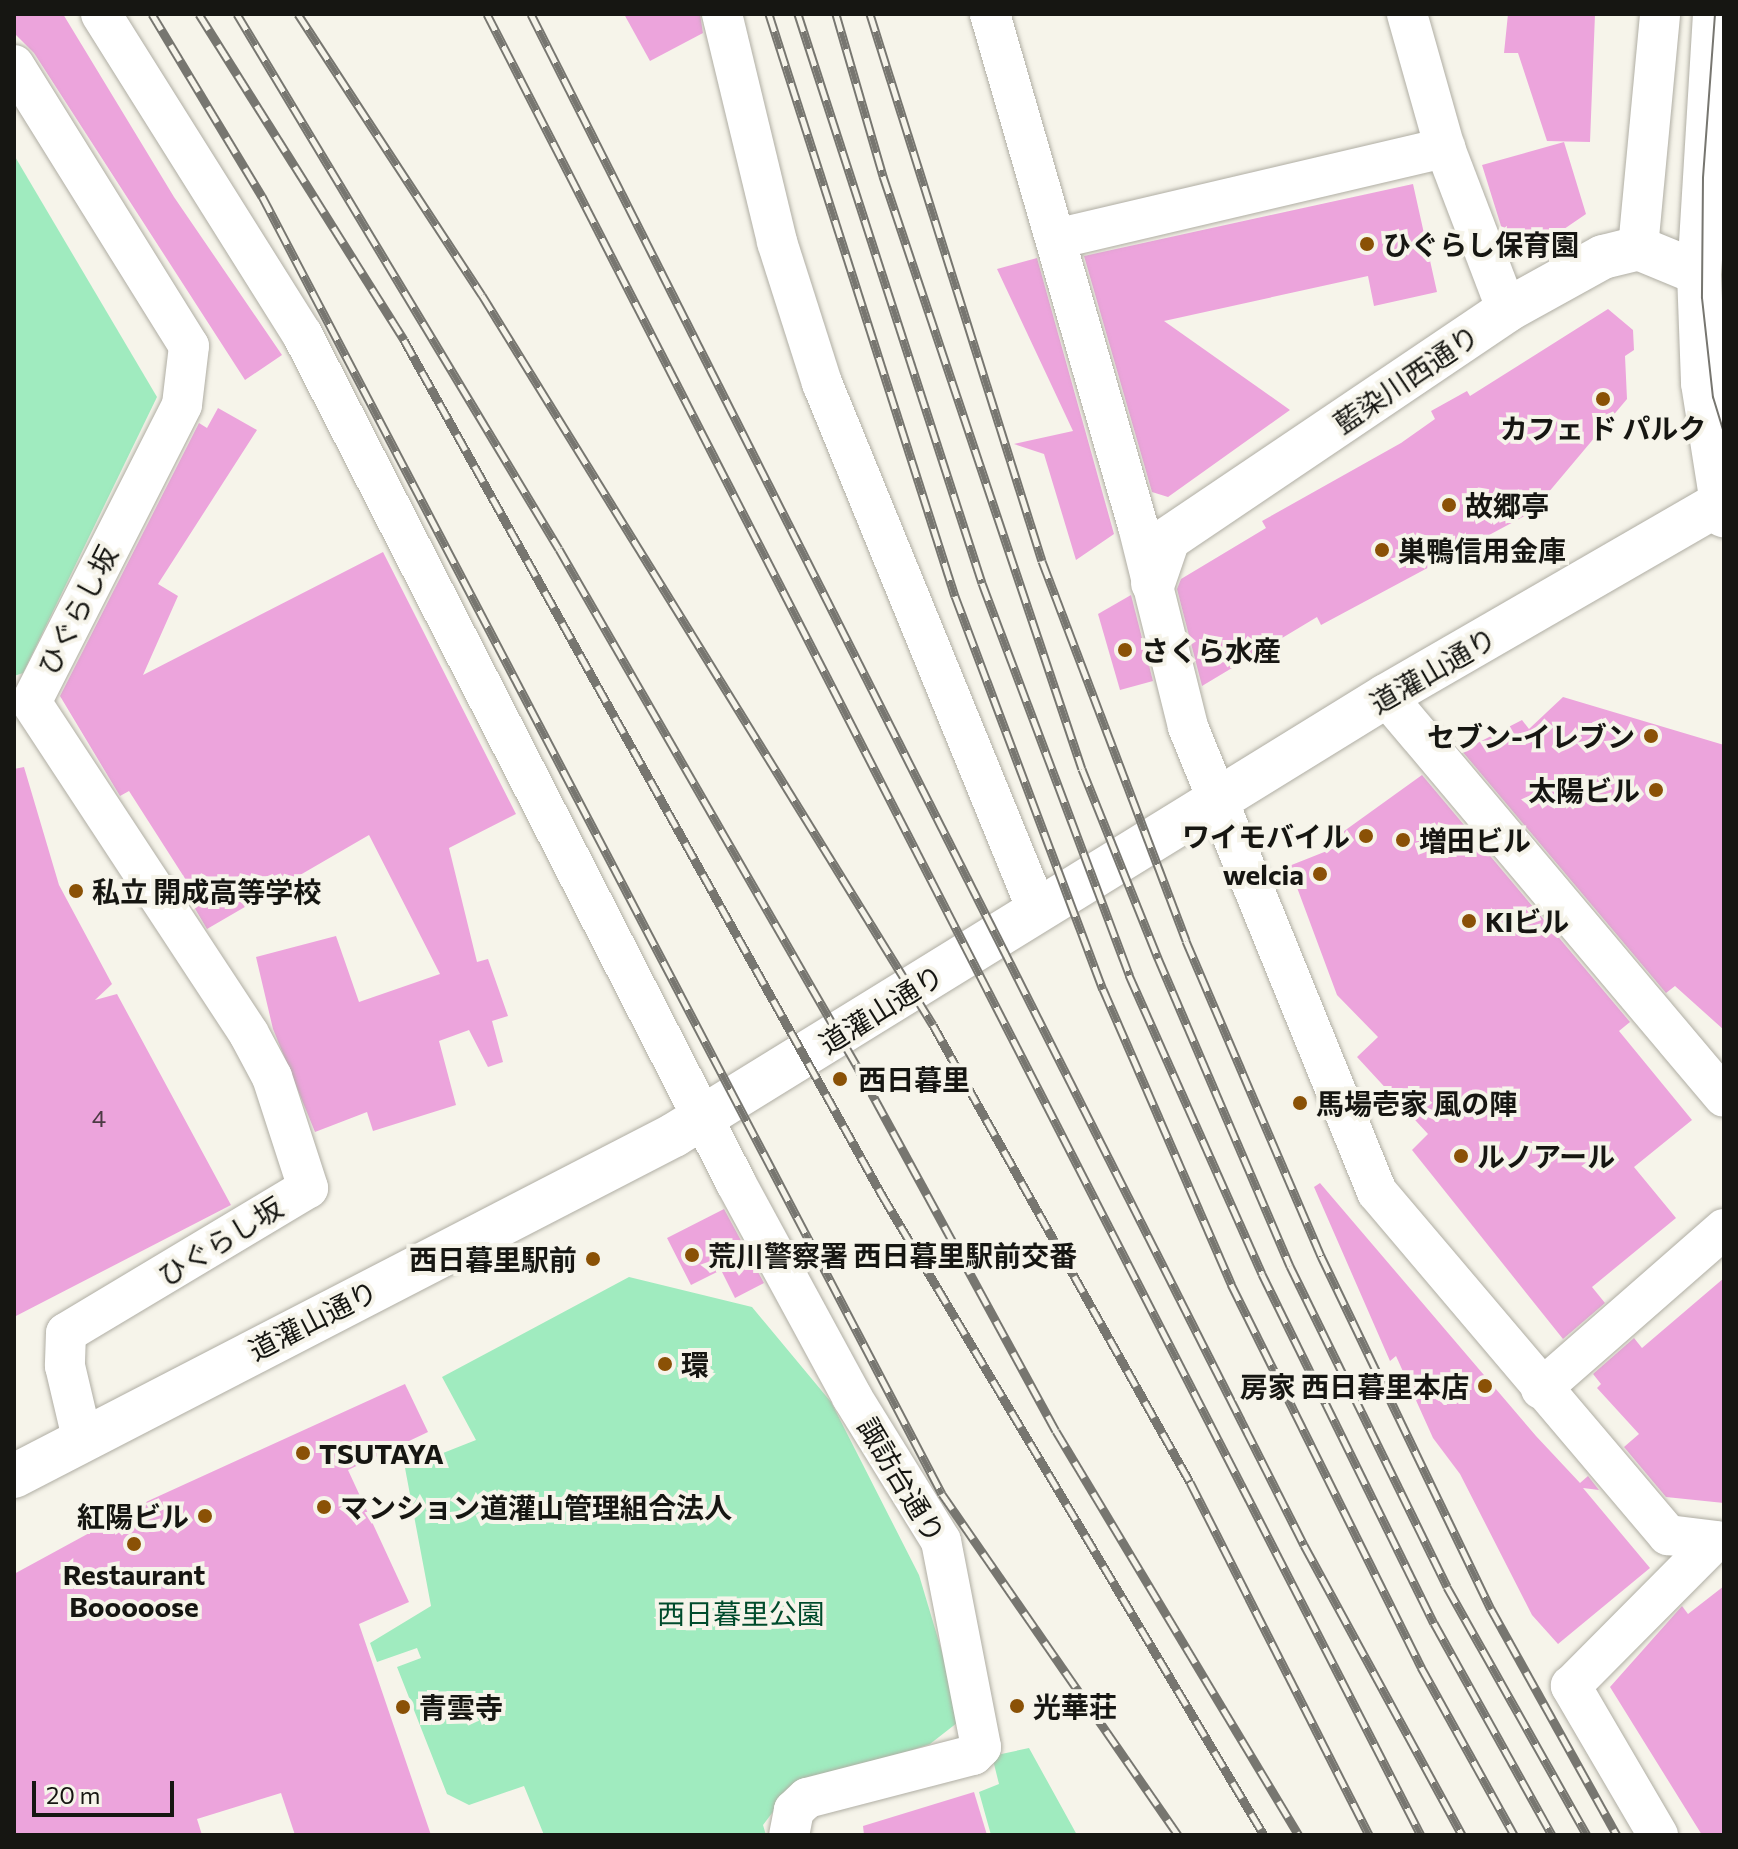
<!DOCTYPE html>
<html>
<head>
<meta charset="utf-8">
<style>
  body { margin:0 }
  #map { position:relative; width:1738px; height:1849px; overflow:hidden; background:#f6f4ea; font-family:Commissioner,"Noto Sans JP",sans-serif }
  div>[style] { position:absolute }
  [style*='--x'] { left:calc(var(--x)*1px); top:calc(var(--y)*1px); width:calc(var(--w)*1px); rotate:calc(var(--a)*1deg) }
  .green>* { inset:0; background:#a0ebbf }
  .building>* { inset:0; background:#eca4dc }
  .roads { filter:drop-shadow(0 0 2px #b0aea4) drop-shadow(0 0 2px #b0aea4) }
  .minor>* { height:40px; margin:-20px; padding:0 20px; transform-origin:20px; border-radius:20px; background:#fff }
  .tertiary>* { height:44px; margin:-22px; padding:0 22px; transform-origin:22px; border-radius:22px; background:#fff }
  .secondary>* { height:44px; margin:-22px; padding:0 22px; transform-origin:22px; border-radius:22px; background:#fff }
  .primary>* { height:44px; margin:-22px; padding:0 22px; transform-origin:22px; border-radius:22px; background:#fff }
  .tram>* { height:2px; margin:-1px; padding:0 1px; transform-origin:1px; border-radius:1px; background:#777670 }
  .rail>* { height:9px; margin-top:-4.5px; transform-origin:0; background:repeating-linear-gradient(90deg,#f6f4ea 0 18px,#777670 0 36px); box-sizing:border-box; border-block:2px solid #777670 }
  .dots>* { width:22px; height:22px; translate:-50% -50%; box-sizing:border-box; border:4px solid #f6f4ea; border-radius:50% }
  span { translate:-50% -50%; white-space:nowrap; text-align:center; line-height:1.15; -webkit-text-stroke:8px #f6f4ea; paint-order:stroke }
  .number-label { font-size:24px; color:#4c3a44 }
  .number-label span { -webkit-text-stroke-width:0 }
  .poi-label { font-size:28px; color:#161612; font-weight:700 }
  .left { translate:0 -50%; text-align:left }
  .right { translate:-100% -50%; text-align:right }
  .street-label { font-size:28px; color:#161612 }
  .park-label { font-size:28px; color:#004b2c }
  .frame { position:absolute; inset:0; border:16px solid #161612; pointer-events:none }
  .scale { position:absolute; left:32px; top:1781px; width:142px; height:36px; box-sizing:border-box; border:4px solid #161612; border-top:0; padding-left:10px; font-size:24px; line-height:28px; white-space:nowrap; color:#161612; -webkit-text-stroke:6px #f6f4ea; paint-order:stroke }
</style>
</head>
<body>
<div id="map">
  <div class="green">
    <div style="clip-path:polygon(14px 155px,157px 397px,23px 673px,14px 676px)"></div>
    <div style="clip-path:polygon(629px 1277px,752px 1307px,831px 1402px,919px 1575px,962px 1719px,930px 1744px,788px 1792px,763px 1825px,766px 1835px,544px 1835px,524px 1786px,469px 1805px,447px 1794px,397px 1667px,421px 1658px,417px 1648px,377px 1662px,370px 1643px,431px 1606px,405px 1468px,476px 1440px,442px 1377px)"></div>
    <div style="clip-path:polygon(1029px 1748px,1077px 1835px,991px 1835px,979px 1792px,999px 1784px,992px 1756px)"></div>
  </div>
  <div class="building">
    <div style="clip-path:polygon(14px 14px,63px 14px,174px 197px,282px 355px,245px 380px,34px 53px,14px 33px)"></div>
    <div style="clip-path:polygon(624px 14px,700px 14px,703px 33px,650px 61px)"></div>
    <div style="clip-path:polygon(1508px 14px,1595px 14px,1590px 142px,1547px 141px,1518px 53px,1504px 53px)"></div>
    <div style="clip-path:polygon(1564px 142px,1586px 214px,1548px 240px,1553px 256px,1544px 261px,1506px 242px,1482px 165px)"></div>
    <div style="clip-path:polygon(1413px 184px,1437px 292px,1374px 306px,1368px 276px,1164px 321px,1290px 410px,1168px 497px,1152px 492px,1084px 256px)"></div>
    <div style="clip-path:polygon(1037px 258px,1114px 534px,1076px 560px,1044px 454px,1014px 444px,1073px 431px,997px 269px)"></div>
    <div style="clip-path:polygon(1608px 309px,1633px 330px,1634px 350px,1625px 356px,1627px 399px,1532px 512px,1321px 625px,1317px 617px,1202px 686px,1177px 589px,1181px 579px,1266px 528px,1262px 521px,1401px 443px,1435px 419px,1431px 411px,1467px 391px,1470px 396px)"></div>
    <div style="clip-path:polygon(218px 408px,257px 430px,158px 584px,178px 596px,143px 675px,383px 552px,516px 814px,449px 848px,477px 962px,488px 959px,508px 1016px,492px 1021px,503px 1062px,488px 1067px,469px 1030px,439px 1041px,456px 1105px,373px 1131px,367px 1112px,315px 1132px,273px 1029px,256px 957px,336px 936px,359px 1002px,440px 974px,369px 835px,207px 929px,187px 895px,193px 891px,129px 791px,120px 796px,60px 696px,199px 423px,207px 428px)"></div>
    <div style="clip-path:polygon(1131px 595px,1153px 681px,1120px 690px,1098px 614px)"></div>
    <div style="clip-path:polygon(1563px 697px,1724px 745px,1724px 1030px,1675px 986px,1666px 993px,1462px 751px,1522px 720px,1529px 729px)"></div>
    <div style="clip-path:polygon(24px 767px,59px 885px,112px 984px,95px 1000px,117px 994px,231px 1205px,14px 1317px,14px 769px)"></div>
    <div style="clip-path:polygon(1422px 775px,1630px 1022px,1619px 1031px,1692px 1120px,1634px 1167px,1676px 1218px,1592px 1287px,1605px 1303px,1563px 1339px,1412px 1150px,1428px 1134px,1357px 1057px,1378px 1037px,1337px 995px,1289px 866px,1347px 843px,1340px 834px)"></div>
    <div style="clip-path:polygon(1320px 1183px,1536px 1436px,1580px 1483px,1588px 1476px,1599px 1490px,1583px 1488px,1650px 1568px,1558px 1644px,1532px 1615px,1460px 1474px,1433px 1438px,1396px 1356px,1390px 1361px,1314px 1187px)"></div>
    <div style="clip-path:polygon(724px 1209px,764px 1283px,735px 1298px,721px 1270px,691px 1285px,667px 1238px)"></div>
    <div style="clip-path:polygon(1724px 1278px,1724px 1503px,1666px 1497px,1624px 1447px,1639px 1434px,1597px 1388px,1601px 1384px,1593px 1374px,1634px 1338px,1642px 1348px)"></div>
    <div style="clip-path:polygon(405px 1384px,428px 1432px,348px 1470px,409px 1602px,359px 1624px,431px 1835px,295px 1835px,281px 1793px,197px 1819px,202px 1835px,14px 1835px,14px 1574px,148px 1501px)"></div>
    <div style="clip-path:polygon(1724px 1586px,1724px 1835px,1702px 1835px,1610px 1687px,1682px 1606px,1688px 1614px)"></div>
    <div style="clip-path:polygon(974px 1792px,987px 1835px,864px 1835px,863px 1826px)"></div>
  </div>
  <div class="roads">
    <div class="minor">
      <div style="--x:101;--y:14;--w:378;--a:57.9"></div>
      <div style="--x:302;--y:334;--w:953;--a:62.92"></div>
      <div style="--x:736;--y:1183;--w:243;--a:61.5"></div>
      <div style="--x:852;--y:1397;--w:169;--a:58.3"></div>
      <div style="--x:941;--y:1541;--w:210;--a:79"></div>
      <div style="--x:981;--y:1747;--w:11;--a:135"></div>
      <div style="--x:973;--y:1755;--w:171;--a:165.5"></div>
      <div style="--x:807;--y:1798;--w:18;--a:137"></div>
      <div style="--x:794;--y:1810;--w:25;--a:101"></div>
      <div style="--x:722;--y:14;--w:235;--a:76.4"></div>
      <div style="--x:777;--y:242;--w:148;--a:72.3"></div>
      <div style="--x:822;--y:383;--w:571;--a:67.79"></div>
      <div style="--x:990;--y:14;--w:533;--a:73.88"></div>
      <div style="--x:1138;--y:526;--w:207;--a:76"></div>
      <div style="--x:1188;--y:727;--w:502;--a:67.88"></div>
      <div style="--x:1377;--y:1192;--w:450;--a:49.7"></div>
      <div style="--x:1668;--y:1535;--w:56;--a:7.1"></div>
      <div style="--x:1407;--y:14;--w:139;--a:74.2"></div>
      <div style="--x:1445;--y:148;--w:173;--a:69.1"></div>
      <div style="--x:14;--y:65;--w:331;--a:58.1"></div>
      <div style="--x:189;--y:346;--w:59;--a:96.8"></div>
      <div style="--x:182;--y:405;--w:333;--a:116.9"></div>
      <div style="--x:31;--y:702;--w:397;--a:56.7"></div>
      <div style="--x:249;--y:1034;--w:49;--a:61.9"></div>
      <div style="--x:272;--y:1077;--w:117;--a:72"></div>
      <div style="--x:308;--y:1188;--w:282;--a:149.1"></div>
      <div style="--x:66;--y:1333;--w:33;--a:92"></div>
      <div style="--x:65;--y:1366;--w:74;--a:76.7"></div>
      <div style="--x:1056;--y:239;--w:400;--a:-13.2"></div>
      <div style="--x:1638;--y:248;--w:235;--a:-84.6"></div>
      <div style="--x:1386;--y:696;--w:524;--a:49.87"></div>
      <div style="--x:1541;--y:1389;--w:243;--a:-41.2"></div>
      <div style="--x:1658;--y:1835;--w:173;--a:-120.3"></div>
      <div style="--x:1571;--y:1686;--w:204;--a:-45.2"></div>
    </div>
    <div class="tertiary">
      <div style="--x:1153;--y:583;--w:46;--a:-71.2"></div>
      <div style="--x:1168;--y:539;--w:409;--a:-34"></div>
      <div style="--x:1507;--y:310;--w:110;--a:-28.9"></div>
      <div style="--x:1603;--y:257;--w:36;--a:-14"></div>
      <div style="--x:1638;--y:248;--w:66;--a:22.3"></div>
    </div>
    <div class="secondary">
      <div style="--x:14;--y:1476;--w:743;--a:-27.32"></div>
      <div style="--x:674;--y:1135;--w:836;--a:-31.66"></div>
      <div style="--x:1386;--y:696;--w:390;--a:-30"></div>
    </div>
    <div class="primary">
      <div style="--x:1715;--y:14;--w:259;--a:93.5"></div>
      <div style="--x:1699;--y:273;--w:110;--a:87.9"></div>
      <div style="--x:1703;--y:383;--w:134;--a:81"></div>
    </div>
  </div>
  <div class="tram">
    <div style="--x:1715;--y:14;--w:164;--a:94.2"></div>
    <div style="--x:1703;--y:178;--w:120;--a:90.5"></div>
    <div style="--x:1702;--y:298;--w:100;--a:83.7"></div>
    <div style="--x:1713;--y:397;--w:39;--a:73"></div>
  </div>
  <div class="rail">
    <div style="--x:152;--y:14;--w:213;--a:58.9"></div>
    <div style="--x:262;--y:196;--w:1465;--a:62.35"></div>
    <div style="--x:942;--y:1494;--w:415;--a:55.3"></div>
    <div style="--x:199;--y:14;--w:385;--a:57.8"></div>
    <div style="--x:404;--y:340;--w:980;--a:60.79"></div>
    <div style="--x:882;--y:1195;--w:745;--a:59.17"></div>
    <div style="--x:237;--y:14;--w:624;--a:58.96"></div>
    <div style="--x:559;--y:549;--w:599;--a:60.05"></div>
    <div style="--x:858;--y:1068;--w:413;--a:61.4"></div>
    <div style="--x:1056;--y:1431;--w:471;--a:59"></div>
    <div style="--x:298;--y:14;--w:336;--a:56.8"></div>
    <div style="--x:482;--y:295;--w:858;--a:58.29"></div>
    <div style="--x:933;--y:1025;--w:524;--a:60.65"></div>
    <div style="--x:1190;--y:1482;--w:396;--a:63.1"></div>
    <div style="--x:487;--y:14;--w:2047;--a:62.85"></div>
    <div style="--x:531;--y:14;--w:1715;--a:63.21"></div>
    <div style="--x:1304;--y:1545;--w:330;--a:61.4"></div>
    <div style="--x:769;--y:14;--w:611;--a:72.28"></div>
    <div style="--x:955;--y:596;--w:420;--a:69.4"></div>
    <div style="--x:1103;--y:989;--w:322;--a:66.5"></div>
    <div style="--x:1231;--y:1284;--w:428;--a:63.6"></div>
    <div style="--x:1421;--y:1667;--w:192;--a:61"></div>
    <div style="--x:798;--y:14;--w:598;--a:72.08"></div>
    <div style="--x:982;--y:583;--w:419;--a:69.4"></div>
    <div style="--x:1129;--y:975;--w:327;--a:66"></div>
    <div style="--x:1262;--y:1274;--w:389;--a:63.8"></div>
    <div style="--x:1434;--y:1623;--w:243;--a:60.9"></div>
    <div style="--x:836;--y:14;--w:169;--a:73.8"></div>
    <div style="--x:883;--y:176;--w:625;--a:71.45"></div>
    <div style="--x:1082;--y:769;--w:204;--a:68.1"></div>
    <div style="--x:1158;--y:958;--w:335;--a:66.8"></div>
    <div style="--x:1290;--y:1266;--w:357;--a:63.9"></div>
    <div style="--x:1447;--y:1587;--w:285;--a:60.6"></div>
    <div style="--x:870;--y:14;--w:573;--a:72.54"></div>
    <div style="--x:1042;--y:561;--w:406;--a:69.2"></div>
    <div style="--x:1186;--y:941;--w:343;--a:66.8"></div>
    <div style="--x:1321;--y:1256;--w:392;--a:64.3"></div>
    <div style="--x:1491;--y:1609;--w:259;--a:60.9"></div>
  </div>
  <div class="dots">
    <div style="left:1367px;top:244px;background:#8a5106"></div>
    <div style="left:1603px;top:399px;background:#8a5106"></div>
    <div style="left:1449px;top:505px;background:#8a5106"></div>
    <div style="left:1382px;top:550px;background:#8a5106"></div>
    <div style="left:1125px;top:650px;background:#8a5106"></div>
    <div style="left:1651px;top:736px;background:#8a5106"></div>
    <div style="left:1656px;top:790px;background:#8a5106"></div>
    <div style="left:1366px;top:836px;background:#8a5106"></div>
    <div style="left:1403px;top:840px;background:#8a5106"></div>
    <div style="left:1320px;top:874px;background:#8a5106"></div>
    <div style="left:76px;top:891px;background:#8a5106"></div>
    <div style="left:1469px;top:921px;background:#8a5106"></div>
    <div style="left:840px;top:1079px;background:#8a5106"></div>
    <div style="left:1300px;top:1103px;background:#8a5106"></div>
    <div style="left:1461px;top:1156px;background:#8a5106"></div>
    <div style="left:692px;top:1255px;background:#8a5106"></div>
    <div style="left:593px;top:1259px;background:#8a5106"></div>
    <div style="left:665px;top:1364px;background:#8a5106"></div>
    <div style="left:1485px;top:1386px;background:#8a5106"></div>
    <div style="left:303px;top:1453px;background:#8a5106"></div>
    <div style="left:324px;top:1507px;background:#8a5106"></div>
    <div style="left:205px;top:1516px;background:#8a5106"></div>
    <div style="left:134px;top:1544px;background:#8a5106"></div>
    <div style="left:1017px;top:1706px;background:#8a5106"></div>
    <div style="left:403px;top:1707px;background:#8a5106"></div>
  </div>
  <div class="number-label">
    <span style="left:99px;top:1118px">4</span>
  </div>
  <div class="poi-label">
    <span class="left" style="left:1383px;top:244px">ひぐらし保育園</span>
    <span style="left:1603px;top:428px">カフェ ド パルク</span>
    <span class="left" style="left:1465px;top:505px">故郷亭</span>
    <span class="left" style="left:1398px;top:550px">巣鴨信用金庫</span>
    <span class="left" style="left:1141px;top:650px">さくら水産</span>
    <span class="right" style="left:1635px;top:736px">セブン-イレブン</span>
    <span class="right" style="left:1640px;top:790px">太陽ビル</span>
    <span class="right" style="left:1350px;top:836px">ワイモバイル</span>
    <span class="left" style="left:1419px;top:840px">増田ビル</span>
    <span class="right" style="left:1304px;top:874px">welcia</span>
    <span class="left" style="left:92px;top:891px">私立 開成高等学校</span>
    <span class="left" style="left:1485px;top:921px">KIビル</span>
    <span class="left" style="left:858px;top:1079px">西日暮里</span>
    <span class="left" style="left:1316px;top:1103px">馬場壱家 風の陣</span>
    <span class="left" style="left:1477px;top:1156px">ルノアール</span>
    <span class="left" style="left:708px;top:1255px">荒川警察署 西日暮里駅前交番</span>
    <span class="right" style="left:577px;top:1259px">西日暮里駅前</span>
    <span class="left" style="left:681px;top:1364px">環</span>
    <span class="right" style="left:1469px;top:1386px">房家 西日暮里本店</span>
    <span class="left" style="left:319px;top:1453px">TSUTAYA</span>
    <span class="left" style="left:340px;top:1507px">マンション道灌山管理組合法人</span>
    <span class="right" style="left:189px;top:1516px">紅陽ビル</span>
    <span style="left:134px;top:1590px">Restaurant<br>Booooose</span>
    <span class="left" style="left:1033px;top:1706px">光華荘</span>
    <span class="left" style="left:419px;top:1707px">青雲寺</span>
  </div>
  <div class="street-label">
    <span style="left:1406px;top:379px;rotate:-34deg">藍染川西通り</span>
    <span style="left:77px;top:610px;rotate:-63deg">ひぐらし坂</span>
    <span style="left:1433px;top:670px;rotate:-30deg">道灌山通り</span>
    <span style="left:881px;top:1009px;rotate:-32deg">道灌山通り</span>
    <span style="left:220px;top:1241px;rotate:-32deg">ひぐらし坂</span>
    <span style="left:313px;top:1320px;rotate:-27deg">道灌山通り</span>
    <span style="left:902px;top:1480px;rotate:59deg">諏訪台通り</span>
  </div>
  <div class="park-label">
    <span style="left:741px;top:1613px">西日暮里公園</span>
  </div>
  <div class="frame"></div>
  <div class="scale">20 m</div>
</div>
</body>
</html>
